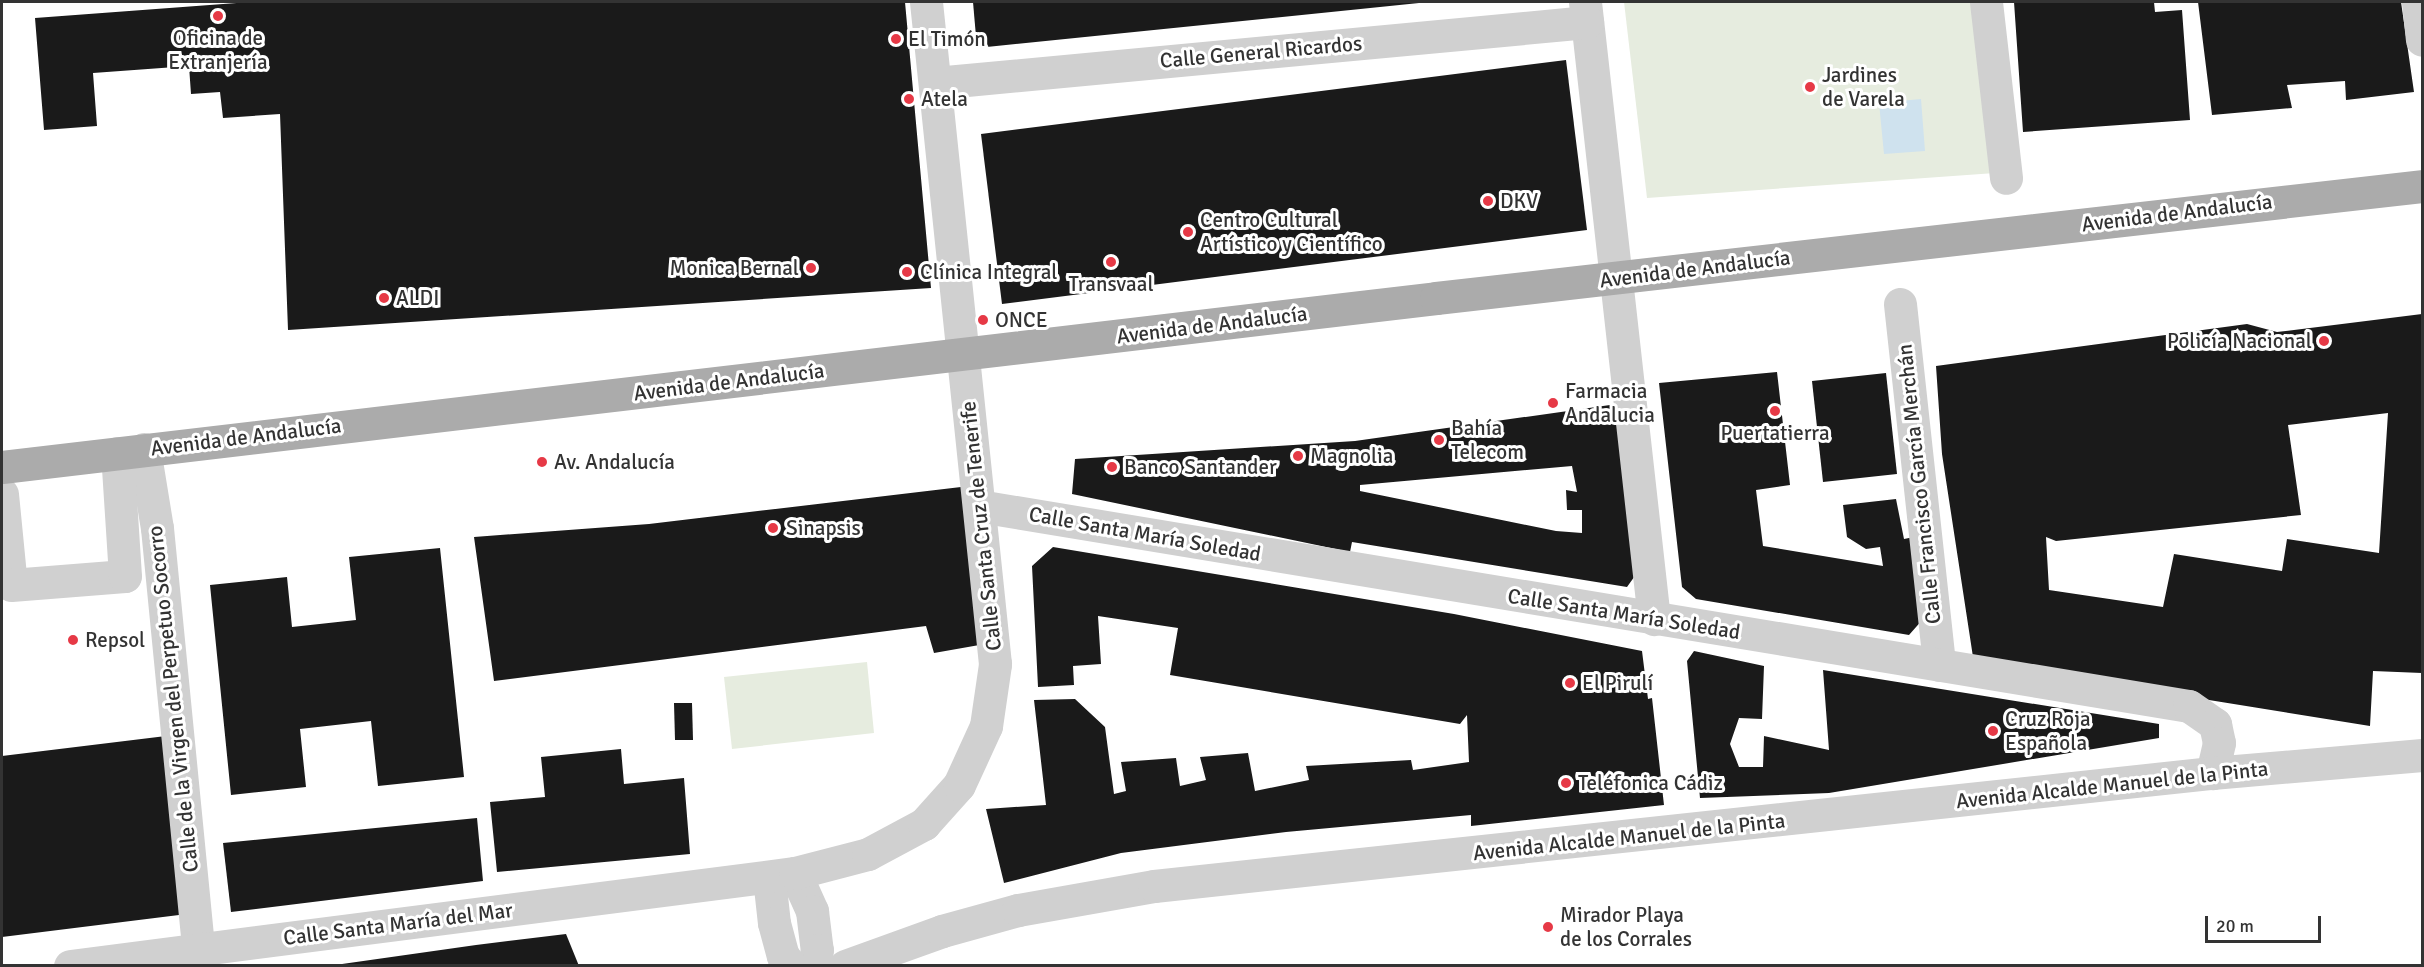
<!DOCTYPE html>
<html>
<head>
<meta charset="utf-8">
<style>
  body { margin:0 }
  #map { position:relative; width:2424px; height:967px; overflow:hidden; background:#fff; font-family:Signika,sans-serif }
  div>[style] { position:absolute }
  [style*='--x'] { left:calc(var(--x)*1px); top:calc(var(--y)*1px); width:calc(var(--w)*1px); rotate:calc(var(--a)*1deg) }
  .green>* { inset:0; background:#e6ecdf }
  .water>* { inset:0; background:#cfe2ee }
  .building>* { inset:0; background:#1a1a1a }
  .minor>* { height:33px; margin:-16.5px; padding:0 16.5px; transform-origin:16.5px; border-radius:16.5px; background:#d0d0d0 }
  .major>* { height:33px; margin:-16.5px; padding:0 16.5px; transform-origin:16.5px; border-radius:16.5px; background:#ababab }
  .dots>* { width:16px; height:16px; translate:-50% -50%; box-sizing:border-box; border:3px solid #fff; border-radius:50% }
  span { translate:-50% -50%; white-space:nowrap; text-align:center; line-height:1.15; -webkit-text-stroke:6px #fff; paint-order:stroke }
  .poi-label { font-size:21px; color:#333 }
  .left { translate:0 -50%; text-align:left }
  .right { translate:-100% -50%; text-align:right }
  .street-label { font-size:21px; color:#333 }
  .frame { position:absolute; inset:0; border:3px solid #333; pointer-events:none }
  .scale { position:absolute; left:2205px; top:916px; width:116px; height:27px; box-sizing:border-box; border:3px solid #333; border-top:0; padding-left:8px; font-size:18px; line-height:21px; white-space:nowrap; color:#333; -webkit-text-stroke:4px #fff; paint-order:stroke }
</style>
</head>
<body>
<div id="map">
  <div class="green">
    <div style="clip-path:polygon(1624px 2px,1978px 2px,1995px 173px,1647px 198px)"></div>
    <div style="clip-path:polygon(867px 662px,874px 733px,732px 749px,724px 677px)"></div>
  </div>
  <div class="water">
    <div style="clip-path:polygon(1921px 99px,1925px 151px,1884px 154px,1879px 103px)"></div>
  </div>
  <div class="building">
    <div style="clip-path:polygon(250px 2px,905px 2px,931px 288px,288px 330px,280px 114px,223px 118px,220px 92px,191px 94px,189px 66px,93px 73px,97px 126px,44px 130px,35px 18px)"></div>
    <div style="clip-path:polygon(973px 2px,1419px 2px,1419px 3px,977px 48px)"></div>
    <div style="clip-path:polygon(2014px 2px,2154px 2px,2155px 12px,2182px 10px,2190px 120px,2023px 132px)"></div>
    <div style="clip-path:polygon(2198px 2px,2401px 2px,2414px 92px,2346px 100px,2345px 81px,2287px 85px,2292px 108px,2212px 115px)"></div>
    <div style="clip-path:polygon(1566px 60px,1587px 230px,1002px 304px,981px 134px)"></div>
    <div style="clip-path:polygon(evenodd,2422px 314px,2422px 673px,2373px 671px,2370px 726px,2054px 675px,1973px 657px,1942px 454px,1936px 366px,2247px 324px,2277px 332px,2422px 314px,2388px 413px,2379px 553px,2287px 539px,2282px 571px,2174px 554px,2163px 607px,2049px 590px,2046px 537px,2056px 541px,2301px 515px,2288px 425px,2388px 413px)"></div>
    <div style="clip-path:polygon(1777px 372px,1790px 485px,1756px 490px,1763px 546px,1883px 566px,1880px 547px,1866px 549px,1847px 537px,1843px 505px,1896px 499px,1904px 539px,1914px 537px,1924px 618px,1909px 635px,1696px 599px,1682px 587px,1659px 383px)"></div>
    <div style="clip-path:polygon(1886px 373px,1897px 474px,1823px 482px,1812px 381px)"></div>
    <div style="clip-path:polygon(evenodd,1617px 404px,1637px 573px,1627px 587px,1352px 542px,1350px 552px,1072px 494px,1075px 459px,1355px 441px,1617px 404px,1572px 466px,1577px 492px,1566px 490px,1567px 510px,1582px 510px,1582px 533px,1556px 531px,1360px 491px,1360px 485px,1572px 466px)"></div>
    <div style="clip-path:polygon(961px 487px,985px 644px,934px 653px,926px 626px,494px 681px,474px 537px,649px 524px)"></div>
    <div style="clip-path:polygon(1053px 547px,1454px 614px,1642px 651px,1648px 699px,1652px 698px,1664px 805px,1471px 826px,1471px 815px,1286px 832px,1121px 853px,1004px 883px,986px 809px,1046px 805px,1034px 700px,1075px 699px,1105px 727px,1114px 794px,1126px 791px,1121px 762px,1176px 758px,1180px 786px,1206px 780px,1200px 757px,1248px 753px,1255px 791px,1309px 780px,1306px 766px,1411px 760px,1413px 770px,1469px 762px,1467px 715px,1460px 724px,1170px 675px,1178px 628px,1098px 616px,1101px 664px,1073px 666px,1074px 685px,1038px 687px,1032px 566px)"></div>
    <div style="clip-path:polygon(440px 548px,464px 777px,378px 786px,371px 721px,300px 729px,306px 787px,231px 795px,210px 585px,287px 577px,292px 627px,356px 620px,349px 557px)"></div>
    <div style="clip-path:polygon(1694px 651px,1764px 666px,1762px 719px,1739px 718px,1730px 744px,1739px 767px,1763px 767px,1764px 736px,1829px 750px,1823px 670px,2159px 724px,2159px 738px,1829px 793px,1700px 798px,1687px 661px)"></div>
    <div style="clip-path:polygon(674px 703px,692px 703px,693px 740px,675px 740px)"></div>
    <div style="clip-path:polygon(166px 736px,187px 914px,2px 937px,2px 756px)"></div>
    <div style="clip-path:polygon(621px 749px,624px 784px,684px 778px,690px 854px,497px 872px,490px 802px,545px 797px,541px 757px)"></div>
    <div style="clip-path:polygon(477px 818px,483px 881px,231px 912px,223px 843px)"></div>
    <div style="clip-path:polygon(566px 934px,579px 966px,328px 966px,476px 945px)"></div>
  </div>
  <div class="minor">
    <div style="--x:1585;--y:2;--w:621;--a:83.62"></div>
    <div style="--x:1986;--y:2;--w:177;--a:83.5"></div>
    <div style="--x:2418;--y:2;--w:38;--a:84"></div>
    <div style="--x:935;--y:83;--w:655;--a:-5.34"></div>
    <div style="--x:1900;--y:304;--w:363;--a:83.8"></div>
    <div style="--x:144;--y:449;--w:80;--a:80.7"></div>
    <div style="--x:157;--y:528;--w:423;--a:84.4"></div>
    <div style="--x:2;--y:494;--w:91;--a:84.4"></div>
    <div style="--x:11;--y:585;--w:114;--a:-4.5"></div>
    <div style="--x:125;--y:576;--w:123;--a:-93.7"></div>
    <div style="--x:979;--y:506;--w:1226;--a:9.39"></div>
    <div style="--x:2189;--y:706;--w:32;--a:35"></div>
    <div style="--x:2215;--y:724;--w:19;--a:78"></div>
    <div style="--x:2219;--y:743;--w:31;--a:103"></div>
    <div style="--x:795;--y:873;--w:42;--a:65.9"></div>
    <div style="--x:812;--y:911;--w:39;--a:83"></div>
    <div style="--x:817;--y:950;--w:16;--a:101"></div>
    <div style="--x:769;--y:878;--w:45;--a:83.7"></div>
    <div style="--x:774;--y:923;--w:34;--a:75"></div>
    <div style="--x:783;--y:956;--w:13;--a:51"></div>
    <div style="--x:70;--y:966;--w:731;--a:-7.31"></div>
    <div style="--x:795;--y:873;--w:75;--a:-14.6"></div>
    <div style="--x:868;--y:854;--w:64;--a:-28.2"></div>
    <div style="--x:924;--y:824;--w:52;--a:-48.1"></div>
    <div style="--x:959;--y:785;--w:65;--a:-65.4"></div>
    <div style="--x:986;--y:726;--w:63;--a:-81.7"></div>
    <div style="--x:995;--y:664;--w:666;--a:-95.95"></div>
    <div style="--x:845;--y:966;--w:103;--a:-19.8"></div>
    <div style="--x:942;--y:931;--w:79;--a:-15.4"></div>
    <div style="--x:1018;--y:910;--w:138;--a:-10"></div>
    <div style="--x:1154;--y:886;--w:1064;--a:-6.1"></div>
    <div style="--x:2212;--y:773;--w:211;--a:-4.9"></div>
  </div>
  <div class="major">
    <div style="--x:2;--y:467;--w:1444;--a:-6.72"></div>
    <div style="--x:1436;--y:298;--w:992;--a:-6.48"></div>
  </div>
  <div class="dots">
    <div style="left:218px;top:16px;background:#e63946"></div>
    <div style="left:896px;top:39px;background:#e63946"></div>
    <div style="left:1810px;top:87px;background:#e63946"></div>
    <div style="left:909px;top:99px;background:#e63946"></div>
    <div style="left:1488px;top:201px;background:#e63946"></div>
    <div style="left:1188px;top:232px;background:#e63946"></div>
    <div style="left:1111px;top:262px;background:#e63946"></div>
    <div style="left:811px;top:268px;background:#e63946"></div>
    <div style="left:907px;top:272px;background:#e63946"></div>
    <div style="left:384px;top:298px;background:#e63946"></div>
    <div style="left:983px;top:320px;background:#e63946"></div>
    <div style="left:2324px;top:341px;background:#e63946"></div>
    <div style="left:1553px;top:403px;background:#e63946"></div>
    <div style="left:1775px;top:411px;background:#e63946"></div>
    <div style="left:1439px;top:440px;background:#e63946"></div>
    <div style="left:1298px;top:456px;background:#e63946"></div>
    <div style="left:542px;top:462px;background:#e63946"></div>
    <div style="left:1112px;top:467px;background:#e63946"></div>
    <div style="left:773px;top:528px;background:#e63946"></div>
    <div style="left:73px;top:640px;background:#e63946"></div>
    <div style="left:1570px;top:683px;background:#e63946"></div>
    <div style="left:1993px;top:731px;background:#e63946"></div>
    <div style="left:1566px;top:783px;background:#e63946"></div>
    <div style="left:1548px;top:927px;background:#e63946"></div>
  </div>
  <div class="poi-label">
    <span style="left:218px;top:50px">Oficina de<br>Extranjería</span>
    <span class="left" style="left:908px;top:39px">El Timón</span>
    <span class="left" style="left:1822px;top:87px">Jardines<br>de Varela</span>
    <span class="left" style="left:921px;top:99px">Atela</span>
    <span class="left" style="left:1500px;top:201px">DKV</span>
    <span class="left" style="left:1200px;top:232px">Centro Cultural<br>Artístico y Científico</span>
    <span class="right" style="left:799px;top:268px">Monica Bernal</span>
    <span class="left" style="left:920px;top:272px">Clínica Integral</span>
    <span style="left:1111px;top:284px">Transvaal</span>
    <span class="left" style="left:396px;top:298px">ALDI</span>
    <span class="left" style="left:995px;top:320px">ONCE</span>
    <span class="right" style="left:2312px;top:341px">Policía Nacional</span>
    <span class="left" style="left:1565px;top:403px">Farmacia<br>Andalucia</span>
    <span class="left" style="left:1451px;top:440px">Bahía<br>Telecom</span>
    <span style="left:1775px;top:433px">Puertatierra</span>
    <span class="left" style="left:1310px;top:456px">Magnolia</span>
    <span class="left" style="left:554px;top:462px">Av. Andalucía</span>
    <span class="left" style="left:1124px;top:467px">Banco Santander</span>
    <span class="left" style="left:786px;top:528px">Sinapsis</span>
    <span class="left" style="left:85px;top:640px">Repsol</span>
    <span class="left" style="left:1582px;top:683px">El Pirulí</span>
    <span class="left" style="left:2005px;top:731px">Cruz Roja<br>Española</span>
    <span class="left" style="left:1578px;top:783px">Teléfonica Cádiz</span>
    <span class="left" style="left:1560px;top:927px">Mirador Playa<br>de los Corrales</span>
  </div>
  <div class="street-label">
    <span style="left:1261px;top:52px;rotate:-5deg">Calle General Ricardos</span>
    <span style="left:2177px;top:213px;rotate:-7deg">Avenida de Andalucía</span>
    <span style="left:1695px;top:269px;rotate:-7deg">Avenida de Andalucía</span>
    <span style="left:1212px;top:325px;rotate:-7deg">Avenida de Andalucía</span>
    <span style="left:729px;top:382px;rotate:-7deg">Avenida de Andalucía</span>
    <span style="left:246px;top:437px;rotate:-7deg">Avenida de Andalucía</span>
    <span style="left:1919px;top:484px;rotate:-96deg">Calle Francisco García Merchán</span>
    <span style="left:981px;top:526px;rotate:-96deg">Calle Santa Cruz de Tenerife</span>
    <span style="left:1145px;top:534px;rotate:10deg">Calle Santa María Soledad</span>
    <span style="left:1624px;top:614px;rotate:9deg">Calle Santa María Soledad</span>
    <span style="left:173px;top:699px;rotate:-96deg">Calle de la Virgen del Perpetuo Socorro</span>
    <span style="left:2112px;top:785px;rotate:-6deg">Avenida Alcalde Manuel de la Pinta</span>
    <span style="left:1629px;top:837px;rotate:-6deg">Avenida Alcalde Manuel de la Pinta</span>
    <span style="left:398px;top:924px;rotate:-7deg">Calle Santa María del Mar</span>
  </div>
  <div class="frame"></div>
  <div class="scale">20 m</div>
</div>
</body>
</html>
